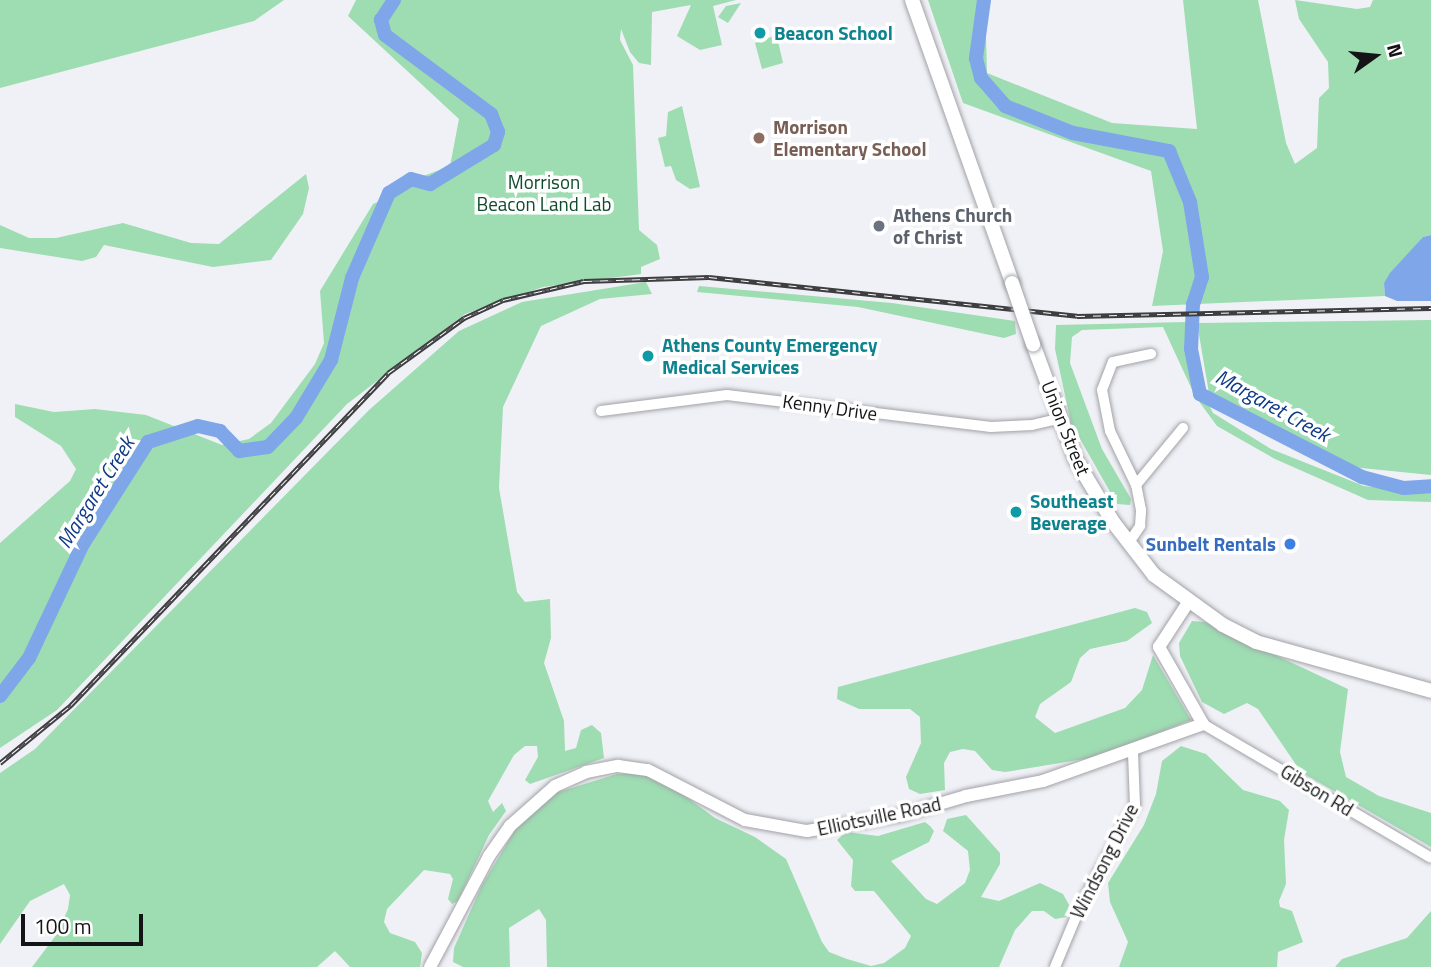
<!DOCTYPE html>
<html>
<head>
<meta charset="utf-8">
<style>
  body { margin:0 }
  #map { position:relative; width:1431px; height:967px; overflow:hidden; background:#f0f1f6; font-family:"Titillium Web",sans-serif }
  div>[style] { position:absolute }
  [style*='--x'] { left:calc(var(--x)*1px); top:calc(var(--y)*1px); width:calc(var(--w)*1px); rotate:calc(var(--a)*1deg) }
  .green>* { inset:0; background:#9edcb2 }
  .water>* { inset:0; background:#7ea6e9 }
  .river>* { height:14px; margin:-7px; padding:0 7px; transform-origin:7px; border-radius:7px; background:#7ea6e9 }
  .roads { filter:drop-shadow(0 0 2px #a1a2a7) drop-shadow(0 0 2px #a1a2a7) }
  .minor>* { height:10px; margin:-5px; padding:0 5px; transform-origin:5px; border-radius:5px; background:#fff }
  .tertiary>* { height:12px; margin:-6px; padding:0 6px; transform-origin:6px; border-radius:6px; background:#fff }
  .secondary>* { height:14px; margin:-7px; padding:0 7px; transform-origin:7px; border-radius:7px; background:#fff }
  .rail>* { height:5px; margin-top:-2.5px; transform-origin:0; background:repeating-linear-gradient(90deg,#fff 0 8px,#3e3e41 0 16px); box-sizing:border-box; border-block:2px solid #3e3e41 }
  .bridges { filter:drop-shadow(0 0 2px #a1a2a7) drop-shadow(0 0 2px #a1a2a7) }
  .secondary-bridge>* { height:14px; margin:-7px; padding:0 7px; transform-origin:7px; border-radius:7px; background:#fff }
  .dots>* { width:19px; height:19px; translate:-50% -50%; box-sizing:border-box; border:4px solid #fff; border-radius:50% }
  span { translate:-50% -50%; white-space:nowrap; text-align:center; line-height:1.15; -webkit-text-stroke:7px #fff; paint-order:stroke }
  .culture-label { font-size:19px; color:#0d838f; font-weight:700 }
  .left { translate:0 -50%; text-align:left }
  .education-label { font-size:19px; color:#785e54; font-weight:700 }
  .park-label { font-size:19px; color:#0e4b2a }
  .worship-label { font-size:19px; color:#5b616d; font-weight:700 }
  .street-label { font-size:19px; color:#141416 }
  .shop-label { font-size:19px; color:#366cbe; font-weight:700 }
  .right { translate:-100% -50%; text-align:right }
  .water-label { font-size:21px; color:#0e3a87; font-style:italic }
  .north { position:absolute; left:1340px; top:21px; width:70px; height:70px; -webkit-text-stroke:5px #fff; paint-order:stroke; rotate:75deg; font-size:19px; font-weight:700; line-height:28px; text-align:center; color:#141416 }
  .north::after { content:''; display:block; margin:auto; width:24px; height:32px; background:#141416; clip-path:polygon(50% 0,100% 100%,50% 72%,0 100%) }
  .scale { position:absolute; left:21px; top:914px; width:122px; height:32px; box-sizing:border-box; border:4px solid #141416; border-top:0; padding-left:9px; font-size:21px; line-height:24px; white-space:nowrap; color:#141416; -webkit-text-stroke:5px #fff; paint-order:stroke }
</style>
</head>
<body>
<div id="map">
  <div class="green">
    <div style="clip-path:polygon(0 0,284px 0,254px 21px,0 88px)"></div>
    <div style="clip-path:polygon(356px 0,736px 0,713px 6px,722px 45px,700px 50px,677px 36px,691px 5px,652px 12px,651px 65px,639px 63px,630px 52px,621px 29px,620px 40px,633px 65px,639px 230px,657px 245px,660px 259px,641px 267px,641px 274px,543px 287px,465px 314px,347px 404px,57px 710px,0 748px,0 543px,70px 481px,76px 469px,61px 446px,15px 417px,15px 404px,54px 412px,95px 409px,146px 415px,222px 445px,249px 439px,271px 423px,315px 364px,324px 343px,320px 291px,373px 204px,382px 200px,386px 190px,450px 166px,459px 119px,348px 16px)"></div>
    <div style="clip-path:polygon(928px 0,985px 0,987px 73px,1112px 123px,1197px 129px,1183px 0,1258px 0,1286px 143px,1295px 164px,1317px 148px,1319px 98px,1329px 88px,1328px 62px,1299px 19px,1295px 0,1357px 9px,1370px 7px,1373px 0,1431px 0,1431px 235px,1423px 237px,1384px 283px,1385px 296px,1152px 306px,1163px 251px,1151px 171px,963px 103px)"></div>
    <div style="clip-path:polygon(741px 3px,728px 23px,718px 17px,726px 6px)"></div>
    <div style="clip-path:polygon(771px 37px,778px 41px,783px 63px,762px 69px,755px 43px)"></div>
    <div style="clip-path:polygon(682px 106px,700px 187px,690px 189px,676px 180px,671px 166px,665px 167px,658px 138px,666px 136px,668px 112px)"></div>
    <div style="clip-path:polygon(306px 174px,309px 188px,303px 214px,271px 260px,213px 267px,104px 245px,96px 257px,82px 261px,0 248px,0 225px,29px 238px,56px 238px,123px 223px,191px 243px,219px 244px)"></div>
    <div style="clip-path:polygon(646px 282px,652px 294px,600px 299px,541px 326px,503px 407px,499px 488px,517px 592px,525px 602px,550px 599px,551px 638px,544px 663px,564px 721px,565px 751px,576px 748px,581px 730px,592px 725px,601px 733px,604px 758px,530px 784px,525px 780px,538px 757px,537px 746px,525px 746px,514px 755px,488px 801px,493px 812px,502px 803px,506px 811px,489px 835px,458px 901px,452px 904px,448px 899px,453px 879px,450px 874px,424px 870px,387px 909px,384px 922px,390px 933px,415px 942px,422px 953px,420px 967px,350px 967px,335px 951px,317px 967px,32px 967px,57px 934px,68px 909px,70px 895px,64px 884px,30px 901px,0 944px,0 773px,35px 749px,369px 410px,459px 331px,522px 302px)"></div>
    <div style="clip-path:polygon(699px 286px,892px 303px,1015px 321px,1016px 334px,1004px 338px,858px 307px,697px 292px)"></div>
    <div style="clip-path:polygon(1431px 320px,1431px 475px,1351px 467px,1210px 399px,1197px 323px)"></div>
    <div style="clip-path:polygon(1187px 322px,1199px 385px,1213px 413px,1271px 449px,1364px 486px,1431px 493px,1431px 502px,1368px 500px,1275px 459px,1217px 426px,1195px 396px,1163px 327px,1082px 330px,1072px 337px,1070px 363px,1102px 449px,1131px 499px,1130px 505px,1117px 504px,1071px 423px,1055px 349px,1056px 325px)"></div>
    <div style="clip-path:polygon(1135px 608px,1147px 612px,1152px 623px,1127px 641px,1090px 649px,1080px 658px,1071px 682px,1040px 704px,1035px 717px,1055px 733px,1125px 708px,1142px 690px,1153px 655px,1191px 720px,1097px 757px,1005px 772px,992px 770px,975px 751px,963px 749px,950px 752px,944px 763px,945px 790px,920px 794px,909px 789px,906px 777px,921px 743px,920px 717px,910px 709px,859px 709px,837px 699px,838px 687px)"></div>
    <div style="clip-path:polygon(1192px 621px,1205px 622px,1348px 689px,1340px 752px,1346px 777px,1379px 796px,1431px 813px,1431px 847px,1301px 772px,1258px 709px,1247px 703px,1224px 714px,1202px 702px,1180px 656px,1179px 643px)"></div>
    <div style="clip-path:polygon(1181px 746px,1206px 754px,1243px 790px,1280px 801px,1289px 810px,1284px 840px,1286px 884px,1279px 901px,1280px 907px,1292px 911px,1303px 942px,1278px 952px,1277px 967px,1119px 967px,1128px 942px,1110px 902px,1108px 883px,1144px 825px,1156px 794px,1162px 761px)"></div>
    <div style="clip-path:polygon(640px 773px,666px 782px,715px 818px,755px 837px,786px 859px,822px 942px,829px 952px,847px 959px,871px 966px,884px 963px,905px 948px,911px 936px,874px 891px,855px 891px,851px 886px,853px 860px,837px 840px,846px 832px,878px 836px,925px 822px,930px 826px,934px 831px,929px 842px,891px 861px,926px 899px,937px 904px,965px 883px,970px 870px,968px 851px,943px 831px,947px 819px,966px 815px,1000px 853px,1000px 864px,981px 897px,999px 901px,1040px 883px,1063px 894px,1069px 905px,1067px 917px,1055px 919px,1044px 911px,1032px 911px,1015px 930px,999px 967px,547px 967px,546px 920px,539px 909px,509px 928px,510px 967px,463px 967px,453px 962px,454px 948px,482px 885px,515px 830px,555px 793px,617px 774px)"></div>
    <div style="clip-path:polygon(1431px 911px,1431px 967px,1335px 967px,1342px 959px,1407px 938px)"></div>
  </div>
  <div class="water">
    <div style="clip-path:polygon(1431px 235px,1431px 301px,1397px 301px,1385px 296px,1384px 283px,1390px 273px,1423px 237px)"></div>
  </div>
  <div class="river">
    <div style="--x:984;--y:0;--w:59;--a:97.9"></div>
    <div style="--x:976;--y:58;--w:21;--a:76"></div>
    <div style="--x:981;--y:78;--w:37;--a:49"></div>
    <div style="--x:1005;--y:106;--w:73;--a:21.7"></div>
    <div style="--x:1073;--y:133;--w:98;--a:10.6"></div>
    <div style="--x:1169;--y:151;--w:55;--a:67.6"></div>
    <div style="--x:1190;--y:202;--w:76;--a:80.9"></div>
    <div style="--x:1202;--y:277;--w:28;--a:108"></div>
    <div style="--x:1193;--y:304;--w:45;--a:92.5"></div>
    <div style="--x:1191;--y:349;--w:46;--a:78.7"></div>
    <div style="--x:1200;--y:394;--w:182;--a:27.1"></div>
    <div style="--x:1362;--y:477;--w:43;--a:14.7"></div>
    <div style="--x:1404;--y:488;--w:27;--a:-4"></div>
    <div style="--x:0;--y:696;--w:48;--a:-52.7"></div>
    <div style="--x:29;--y:658;--w:126;--a:-64.7"></div>
    <div style="--x:83;--y:544;--w:121;--a:-57.5"></div>
    <div style="--x:148;--y:442;--w:52;--a:-17.7"></div>
    <div style="--x:198;--y:426;--w:23;--a:13"></div>
    <div style="--x:220;--y:431;--w:28;--a:46"></div>
    <div style="--x:239;--y:451;--w:29;--a:-8"></div>
    <div style="--x:268;--y:447;--w:40;--a:-46"></div>
    <div style="--x:296;--y:418;--w:68;--a:-58.9"></div>
    <div style="--x:331;--y:360;--w:85;--a:-75.6"></div>
    <div style="--x:352;--y:278;--w:93;--a:-66.5"></div>
    <div style="--x:389;--y:193;--w:26;--a:-32"></div>
    <div style="--x:411;--y:179;--w:20;--a:15"></div>
    <div style="--x:430;--y:184;--w:75;--a:-31.4"></div>
    <div style="--x:494;--y:145;--w:14;--a:-73"></div>
    <div style="--x:498;--y:132;--w:19;--a:-111"></div>
    <div style="--x:491;--y:114;--w:132;--a:-143.3"></div>
    <div style="--x:385;--y:35;--w:16;--a:-105"></div>
    <div style="--x:381;--y:20;--w:24;--a:-57"></div>
  </div>
  <div class="roads">
    <div class="minor">
      <div style="--x:601;--y:411;--w:127;--a:-7.2"></div>
      <div style="--x:727;--y:395;--w:266;--a:6.9"></div>
      <div style="--x:991;--y:427;--w:41;--a:-2.8"></div>
      <div style="--x:1032;--y:425;--w:28;--a:-13"></div>
      <div style="--x:1136;--y:485;--w:74;--a:-50.5"></div>
      <div style="--x:1128;--y:544;--w:22;--a:-56"></div>
      <div style="--x:1140;--y:526;--w:16;--a:-86"></div>
      <div style="--x:1141;--y:510;--w:25;--a:-101"></div>
      <div style="--x:1136;--y:485;--w:60;--a:-115.7"></div>
      <div style="--x:1110;--y:431;--w:42;--a:-101"></div>
      <div style="--x:1102;--y:390;--w:30;--a:-69"></div>
      <div style="--x:1113;--y:362;--w:39;--a:-12"></div>
      <div style="--x:1203;--y:724;--w:264;--a:30.4"></div>
      <div style="--x:1055;--y:967;--w:65;--a:-67.4"></div>
      <div style="--x:1080;--y:907;--w:116;--a:-61.7"></div>
      <div style="--x:1135;--y:805;--w:53;--a:-92.2"></div>
    </div>
    <div class="tertiary">
      <div style="--x:430;--y:967;--w:126;--a:-62"></div>
      <div style="--x:489;--y:856;--w:37;--a:-55"></div>
      <div style="--x:510;--y:826;--w:60;--a:-41.6"></div>
      <div style="--x:555;--y:786;--w:34;--a:-24"></div>
      <div style="--x:586;--y:772;--w:33;--a:-11"></div>
      <div style="--x:618;--y:766;--w:30;--a:8"></div>
      <div style="--x:648;--y:770;--w:109;--a:27.3"></div>
      <div style="--x:745;--y:820;--w:63;--a:10.1"></div>
      <div style="--x:807;--y:831;--w:96;--a:-9.6"></div>
      <div style="--x:902;--y:815;--w:67;--a:-16.5"></div>
      <div style="--x:966;--y:796;--w:78;--a:-11"></div>
      <div style="--x:1043;--y:781;--w:170;--a:-19.6"></div>
      <div style="--x:1203;--y:724;--w:89;--a:-119.7"></div>
      <div style="--x:1159;--y:647;--w:55;--a:-56.9"></div>
    </div>
    <div class="secondary">
      <div style="--x:912;--y:0;--w:300;--a:70.5"></div>
      <div style="--x:1033;--y:344;--w:124;--a:69.7"></div>
      <div style="--x:1076;--y:460;--w:72;--a:59.2"></div>
      <div style="--x:1113;--y:522;--w:67;--a:52.3"></div>
      <div style="--x:1154;--y:575;--w:85;--a:35.9"></div>
      <div style="--x:1223;--y:625;--w:37;--a:27"></div>
      <div style="--x:1256;--y:642;--w:182;--a:15.6"></div>
    </div>
  </div>
  <div class="rail">
    <div style="--x:0;--y:763;--w:92;--a:-39.2"></div>
    <div style="--x:71;--y:705;--w:459;--a:-46.3"></div>
    <div style="--x:388;--y:373;--w:94;--a:-35.9"></div>
    <div style="--x:464;--y:318;--w:43;--a:-24.8"></div>
    <div style="--x:503;--y:300;--w:83;--a:-13.2"></div>
    <div style="--x:584;--y:281;--w:125;--a:-1.8"></div>
    <div style="--x:709;--y:277;--w:370;--a:6"></div>
    <div style="--x:1077;--y:316;--w:354;--a:-1.3"></div>
  </div>
  <div class="bridges">
    <div class="secondary-bridge">
      <div style="--x:1012;--y:283;--w:65;--a:71"></div>
    </div>
  </div>
  <div class="dots">
    <div style="left:760px;top:33px;background:#0f9aa8"></div>
    <div style="left:759px;top:138px;background:#8d6e63"></div>
    <div style="left:879px;top:226px;background:#6b7280"></div>
    <div style="left:648px;top:356px;background:#0f9aa8"></div>
    <div style="left:1016px;top:512px;background:#0f9aa8"></div>
    <div style="left:1290px;top:544px;background:#3f7fe0"></div>
  </div>
  <div class="culture-label">
    <span class="left" style="left:774px;top:33px">Beacon School</span>
    <span class="left" style="left:662px;top:356px">Athens County Emergency<br>Medical Services</span>
    <span class="left" style="left:1030px;top:512px">Southeast<br>Beverage</span>
  </div>
  <div class="education-label">
    <span class="left" style="left:773px;top:138px">Morrison<br>Elementary School</span>
  </div>
  <div class="park-label">
    <span style="left:544px;top:193px">Morrison<br>Beacon Land Lab</span>
  </div>
  <div class="worship-label">
    <span class="left" style="left:893px;top:226px">Athens Church<br>of Christ</span>
  </div>
  <div class="street-label">
    <span style="left:830px;top:407px;rotate:8deg">Kenny Drive</span>
    <span style="left:1066px;top:428px;rotate:68deg">Union Street</span>
    <span style="left:1317px;top:790px;rotate:31deg">Gibson Rd</span>
    <span style="left:879px;top:816px;rotate:-12deg">Elliotsville Road</span>
    <span style="left:1104px;top:861px;rotate:-63deg">Windsong Drive</span>
  </div>
  <div class="shop-label">
    <span class="right" style="left:1276px;top:544px">Sunbelt Rentals</span>
  </div>
  <div class="water-label">
    <span style="left:1273px;top:405px;rotate:29deg">Margaret Creek</span>
    <span style="left:95px;top:492px;rotate:-58deg">Margaret Creek</span>
  </div>
  <div class="north">N</div>
  <div class="scale">100 m</div>
</div>
</body>
</html>
